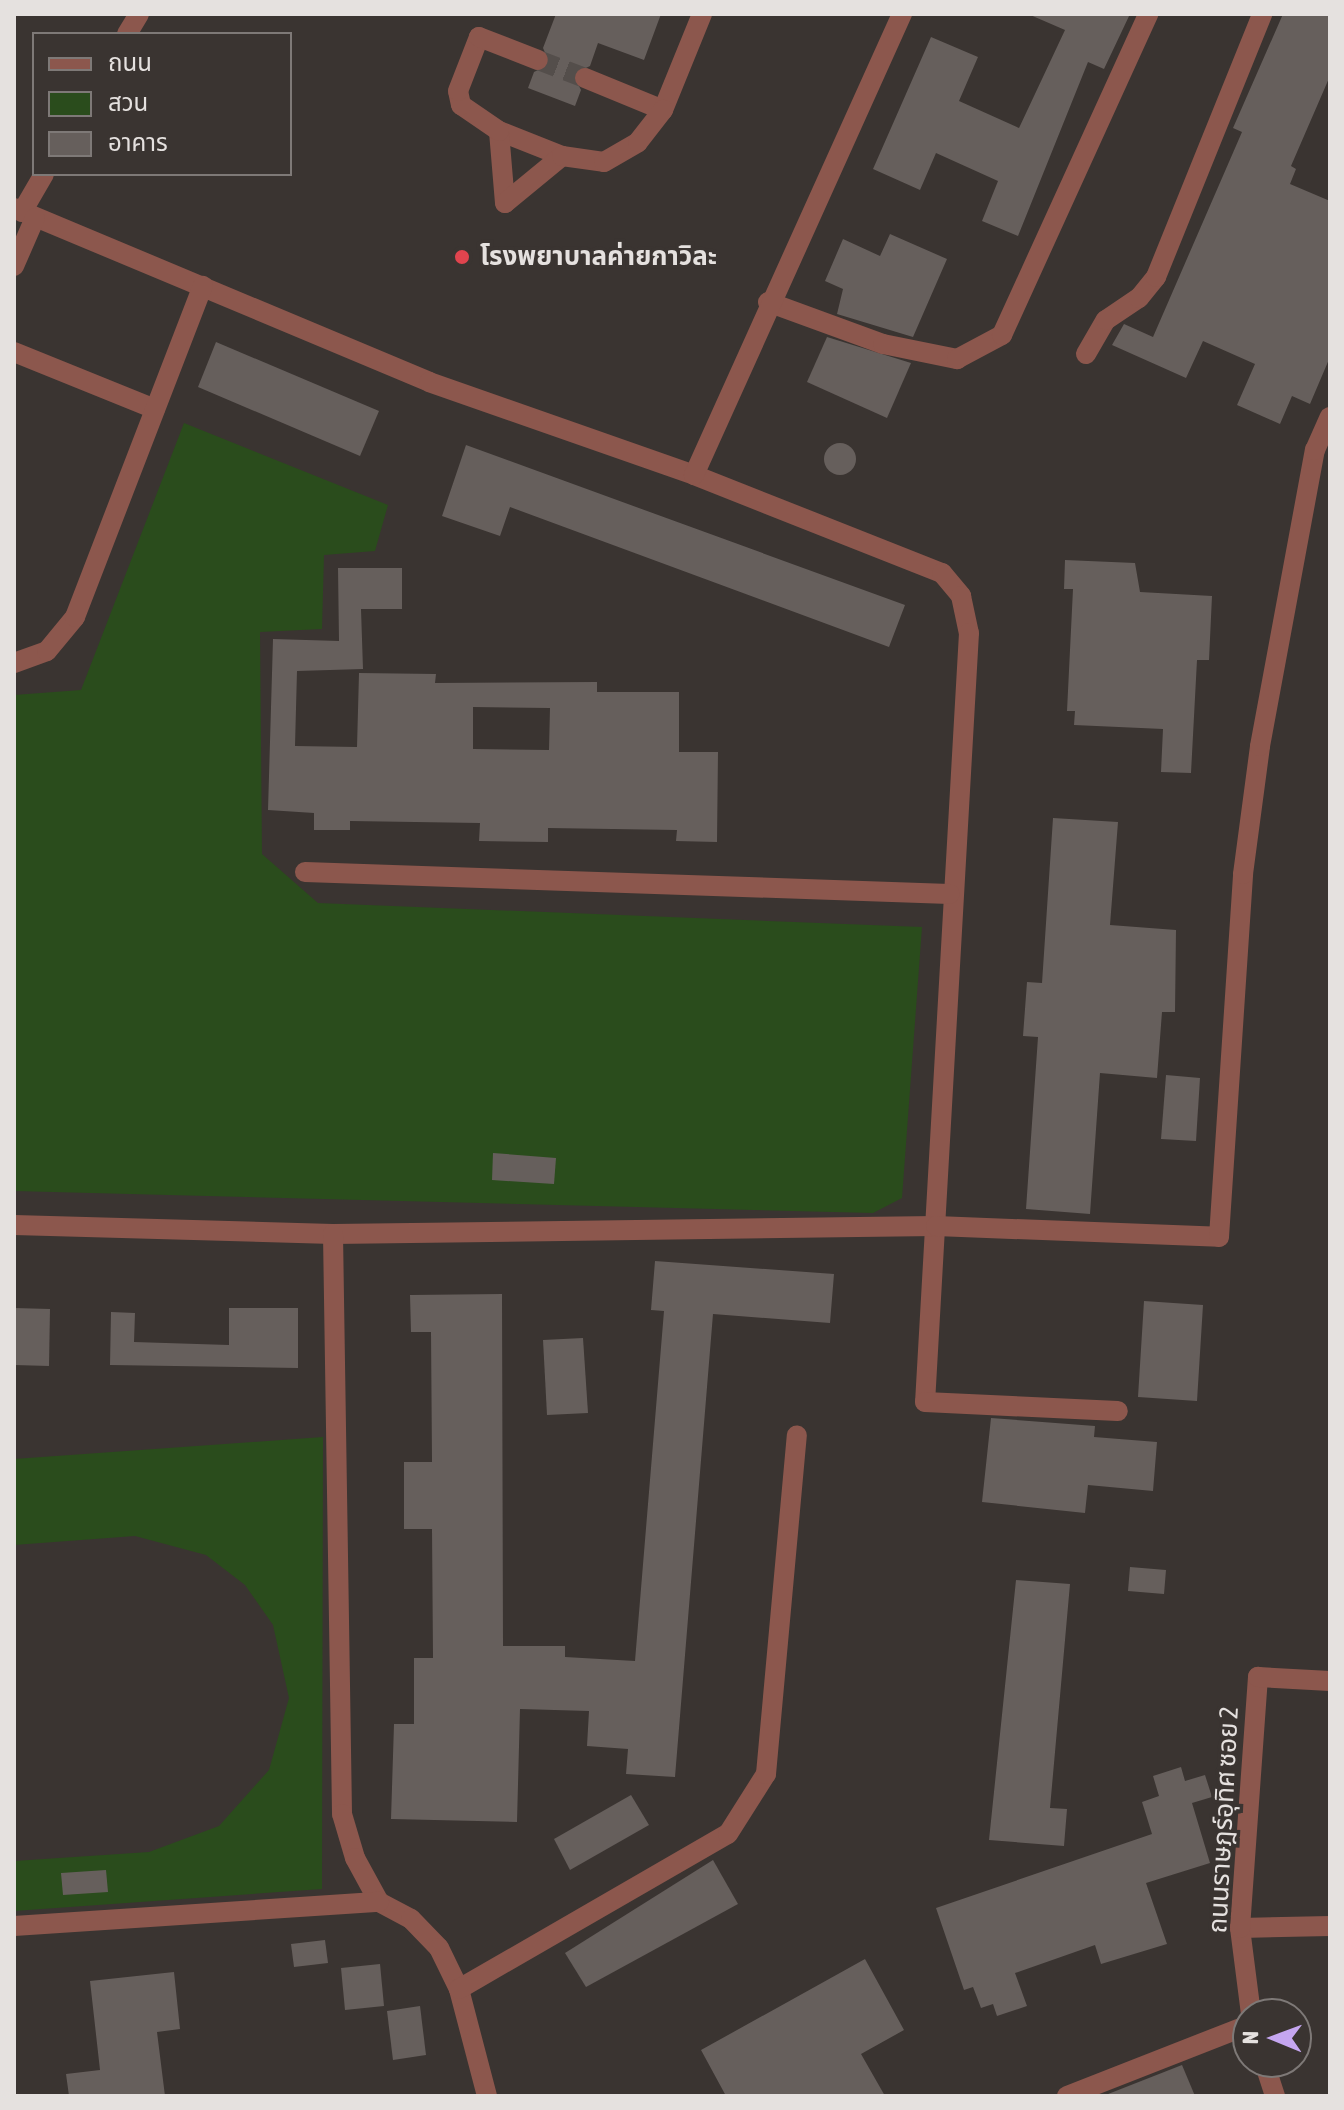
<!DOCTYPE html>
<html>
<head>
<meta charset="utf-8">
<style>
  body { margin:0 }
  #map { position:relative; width:1344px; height:2110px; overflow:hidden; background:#3a3431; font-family:"Asap Condensed","Noto Sans Thai",sans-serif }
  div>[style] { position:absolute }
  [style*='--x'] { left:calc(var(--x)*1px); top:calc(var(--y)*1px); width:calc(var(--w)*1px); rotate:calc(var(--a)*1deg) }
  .green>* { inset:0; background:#2a4c1c }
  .building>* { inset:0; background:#665f5c }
  .round { border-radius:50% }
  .minor-tunnel>* { height:20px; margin-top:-10px; transform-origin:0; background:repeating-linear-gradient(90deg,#544e4b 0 20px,transparent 0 30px) }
  .minor>* { height:20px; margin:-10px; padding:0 10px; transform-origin:10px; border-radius:10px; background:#8c574d }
  .dots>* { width:22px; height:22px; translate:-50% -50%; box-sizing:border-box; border:4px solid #3a3431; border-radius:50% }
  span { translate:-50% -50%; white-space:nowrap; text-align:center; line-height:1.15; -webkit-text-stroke:7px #3a3431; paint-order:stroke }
  .poi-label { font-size:26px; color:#e5e1df; font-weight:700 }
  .left { translate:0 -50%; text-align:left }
  .street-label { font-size:26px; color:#e5e1df }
  .frame { position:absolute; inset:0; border:16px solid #e5e1df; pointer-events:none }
  .legend { position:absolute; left:32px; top:32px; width:260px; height:144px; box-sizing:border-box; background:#3a3431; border:2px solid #7e7977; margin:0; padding:10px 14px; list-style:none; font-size:24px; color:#e5e1df }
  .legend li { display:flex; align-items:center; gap:16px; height:40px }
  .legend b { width:40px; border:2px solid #7e7977 }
  .north { position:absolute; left:1232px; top:1998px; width:80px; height:80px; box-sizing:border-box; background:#3a3431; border:2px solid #7e7977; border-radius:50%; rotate:271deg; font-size:22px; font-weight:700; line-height:32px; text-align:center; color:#e5e1df }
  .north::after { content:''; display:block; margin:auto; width:28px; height:36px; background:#c5a6f0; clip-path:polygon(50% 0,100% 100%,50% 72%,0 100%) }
</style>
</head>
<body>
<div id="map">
  <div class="green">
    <div style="clip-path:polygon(184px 423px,388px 505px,375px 551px,324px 555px,322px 629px,260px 632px,262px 854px,318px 903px,922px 927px,902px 1198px,873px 1213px,14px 1191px,14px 695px,81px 690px)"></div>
    <div style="clip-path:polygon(323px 1437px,322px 1889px,14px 1911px,14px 1861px,149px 1852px,219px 1826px,269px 1770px,289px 1698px,273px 1625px,245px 1585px,206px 1555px,135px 1536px,14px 1545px,14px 1459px)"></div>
  </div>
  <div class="building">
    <div style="clip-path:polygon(556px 14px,661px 14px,644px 60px,598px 43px,590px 66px,573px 74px,581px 90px,575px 106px,528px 88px,534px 72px,550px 64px,543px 48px)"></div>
    <div style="clip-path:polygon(1028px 14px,1130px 14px,1104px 69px,1088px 62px,1018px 236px,982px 221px,998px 181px,936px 153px,920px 190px,873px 169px,931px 37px,978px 57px,959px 101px,1019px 128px,1065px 30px)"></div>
    <div style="clip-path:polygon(1283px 14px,1330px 14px,1330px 76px,1291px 166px,1296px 169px,1290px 184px,1330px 201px,1330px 357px,1310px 404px,1292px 396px,1280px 424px,1237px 405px,1255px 364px,1203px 341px,1186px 378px,1112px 345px,1124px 324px,1153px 337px,1242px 132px,1233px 128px)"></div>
    <div style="clip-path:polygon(890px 234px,947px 259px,913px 337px,837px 314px,843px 289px,825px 281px,843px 239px,880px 256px)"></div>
    <div style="clip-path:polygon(827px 337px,911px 363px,887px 418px,807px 382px)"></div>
    <div style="clip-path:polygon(216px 342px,379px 411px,360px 456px,198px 387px)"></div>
    <div class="round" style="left:824px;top:443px;width:32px;height:32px"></div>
    <div style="clip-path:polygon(466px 445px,905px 605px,889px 647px,510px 507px,500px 536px,442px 516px)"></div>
    <div style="clip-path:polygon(1065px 560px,1135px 563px,1140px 592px,1212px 596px,1209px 660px,1197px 660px,1191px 773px,1161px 772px,1163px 729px,1074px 725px,1075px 711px,1067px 711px,1073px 589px,1064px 589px)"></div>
    <div style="clip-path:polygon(evenodd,338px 568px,402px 568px,402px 609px,361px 609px,363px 669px,297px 671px,295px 746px,357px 747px,359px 673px,436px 674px,435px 683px,597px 682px,597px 692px,679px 692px,679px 752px,718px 752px,717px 842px,676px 841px,677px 830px,548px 828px,548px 842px,479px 841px,480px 823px,350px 821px,350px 830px,314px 830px,314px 813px,268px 810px,273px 639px,339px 641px,338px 568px,473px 707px,550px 708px,549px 750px,473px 749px,473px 707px)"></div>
    <div style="clip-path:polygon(1053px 818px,1118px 822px,1110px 925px,1176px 930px,1175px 1012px,1162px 1012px,1157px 1078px,1100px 1073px,1090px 1214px,1026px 1209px,1038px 1037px,1023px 1036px,1027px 982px,1042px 983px)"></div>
    <div style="clip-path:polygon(1166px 1075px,1200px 1078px,1196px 1141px,1161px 1139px)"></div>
    <div style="clip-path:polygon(493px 1153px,556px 1158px,554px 1184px,492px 1180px)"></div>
    <div style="clip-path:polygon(655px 1261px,834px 1274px,830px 1323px,713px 1314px,675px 1777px,626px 1774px,628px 1749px,587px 1746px,589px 1711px,520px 1709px,517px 1822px,391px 1819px,394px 1724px,414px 1724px,414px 1658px,433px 1658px,432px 1529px,404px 1529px,404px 1462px,432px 1462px,431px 1332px,411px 1332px,410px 1295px,502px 1294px,503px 1646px,565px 1646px,565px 1657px,635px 1661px,664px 1311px,651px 1310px)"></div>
    <div style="clip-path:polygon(1144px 1301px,1203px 1305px,1197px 1401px,1138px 1397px)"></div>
    <div style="clip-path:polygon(14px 1308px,50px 1309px,49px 1366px,14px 1365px)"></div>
    <div style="clip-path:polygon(229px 1308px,298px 1308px,298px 1368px,110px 1365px,111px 1312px,135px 1313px,134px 1342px,229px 1345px)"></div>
    <div style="clip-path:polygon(583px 1338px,588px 1413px,547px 1415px,543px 1340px)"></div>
    <div style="clip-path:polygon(991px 1418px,1095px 1426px,1094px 1437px,1157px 1442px,1153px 1491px,1088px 1485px,1085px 1513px,982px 1502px)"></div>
    <div style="clip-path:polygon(1130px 1567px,1166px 1570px,1164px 1594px,1128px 1591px)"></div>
    <div style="clip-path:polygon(1016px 1580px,1070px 1584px,1050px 1808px,1067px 1809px,1064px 1846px,989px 1840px)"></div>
    <div style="clip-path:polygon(1181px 1767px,1185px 1781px,1205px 1775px,1212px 1797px,1192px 1803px,1210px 1863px,1146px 1883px,1167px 1944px,1101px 1964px,1095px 1945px,1015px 1973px,1027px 2006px,997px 2016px,993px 2004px,981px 2008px,973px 1987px,964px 1990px,936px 1908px,1152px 1834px,1142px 1802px,1159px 1796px,1153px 1776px)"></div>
    <div style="clip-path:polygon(631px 1795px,649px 1825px,570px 1870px,554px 1839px)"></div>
    <div style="clip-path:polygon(713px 1860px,738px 1904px,586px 1987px,565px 1953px)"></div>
    <div style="clip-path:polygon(106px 1870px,108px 1892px,63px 1895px,61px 1873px)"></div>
    <div style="clip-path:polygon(325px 1940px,328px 1963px,294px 1967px,291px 1944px)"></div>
    <div style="clip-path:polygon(865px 1959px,904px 2030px,861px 2054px,885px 2096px,726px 2096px,701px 2050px)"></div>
    <div style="clip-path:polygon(380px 1964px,384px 2006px,345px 2010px,341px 1968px)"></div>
    <div style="clip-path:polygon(174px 1972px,180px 2029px,157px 2032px,165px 2096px,69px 2096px,66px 2074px,100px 2070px,90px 1981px)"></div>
    <div style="clip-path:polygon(420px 2006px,426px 2055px,393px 2060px,387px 2011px)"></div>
    <div style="clip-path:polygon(1182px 2065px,1195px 2096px,1103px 2096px)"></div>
  </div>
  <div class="minor-tunnel">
    <div style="--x:538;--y:60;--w:50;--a:21"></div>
  </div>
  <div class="minor">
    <div style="--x:127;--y:34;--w:23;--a:-59"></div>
    <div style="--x:585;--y:78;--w:84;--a:22.3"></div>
    <div style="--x:663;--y:110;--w:104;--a:-67.9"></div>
    <div style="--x:499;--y:131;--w:68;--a:21.6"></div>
    <div style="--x:505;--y:203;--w:72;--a:-94.8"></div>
    <div style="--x:499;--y:131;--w:46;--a:-145.6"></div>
    <div style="--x:461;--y:105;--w:14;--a:-102"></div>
    <div style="--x:458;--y:91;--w:58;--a:-68.7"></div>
    <div style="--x:479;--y:37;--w:63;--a:21.3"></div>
    <div style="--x:505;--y:203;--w:74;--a:-39.5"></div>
    <div style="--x:562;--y:156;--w:42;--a:8.1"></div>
    <div style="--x:604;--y:162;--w:39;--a:-30"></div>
    <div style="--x:638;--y:142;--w:41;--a:-52"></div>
    <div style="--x:14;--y:208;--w:450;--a:22.7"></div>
    <div style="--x:429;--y:382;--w:281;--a:19.3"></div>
    <div style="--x:694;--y:475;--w:267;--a:21.6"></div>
    <div style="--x:942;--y:573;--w:30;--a:50"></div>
    <div style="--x:961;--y:596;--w:38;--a:78"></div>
    <div style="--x:969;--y:633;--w:770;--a:93.27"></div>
    <div style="--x:925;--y:1402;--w:193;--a:2.7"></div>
    <div style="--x:22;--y:212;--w:44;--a:-59.9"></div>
    <div style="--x:14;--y:266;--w:52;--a:-66.4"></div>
    <div style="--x:768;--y:302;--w:122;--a:20.1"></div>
    <div style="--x:883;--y:344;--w:76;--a:11.5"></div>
    <div style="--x:957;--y:359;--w:51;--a:-28.1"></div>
    <div style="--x:1002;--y:335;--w:353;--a:-65.5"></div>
    <div style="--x:14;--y:352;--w:152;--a:22"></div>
    <div style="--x:1086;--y:354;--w:39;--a:-60"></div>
    <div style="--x:1106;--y:320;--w:40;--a:-34"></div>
    <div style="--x:1139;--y:298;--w:27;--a:-51"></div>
    <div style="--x:1156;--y:277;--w:284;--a:-68"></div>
    <div style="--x:694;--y:475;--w:506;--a:-65.72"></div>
    <div style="--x:14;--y:663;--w:35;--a:-20"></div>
    <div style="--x:47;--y:651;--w:44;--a:-50.5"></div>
    <div style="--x:75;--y:617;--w:355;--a:-68.9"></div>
    <div style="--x:305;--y:872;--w:645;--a:1.95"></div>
    <div style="--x:14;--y:1225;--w:319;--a:1.6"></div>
    <div style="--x:333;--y:1234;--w:603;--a:-0.76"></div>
    <div style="--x:936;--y:1226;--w:283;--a:2.2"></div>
    <div style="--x:1219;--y:1237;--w:364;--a:-86.2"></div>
    <div style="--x:1243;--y:874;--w:129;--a:-82.4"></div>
    <div style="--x:1260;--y:746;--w:301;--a:-79.5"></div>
    <div style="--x:1315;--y:450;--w:36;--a:-66"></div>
    <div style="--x:333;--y:1234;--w:580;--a:89.11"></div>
    <div style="--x:342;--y:1814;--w:46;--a:73.5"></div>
    <div style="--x:355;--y:1858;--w:50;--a:61.4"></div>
    <div style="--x:379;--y:1902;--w:36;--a:28"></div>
    <div style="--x:411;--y:1919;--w:40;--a:46"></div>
    <div style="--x:439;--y:1948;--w:46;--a:64"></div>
    <div style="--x:14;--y:1926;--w:366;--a:-3.8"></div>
    <div style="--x:1240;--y:1928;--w:90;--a:-1.3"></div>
    <div style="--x:1251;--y:2014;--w:87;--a:-97.3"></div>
    <div style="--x:1240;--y:1928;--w:252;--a:-85.9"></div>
    <div style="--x:1258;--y:1677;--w:72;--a:3.2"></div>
    <div style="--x:1264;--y:2062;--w:36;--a:72"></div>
    <div style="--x:487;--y:2096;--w:111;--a:-104.7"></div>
    <div style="--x:459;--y:1989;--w:310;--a:-30"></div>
    <div style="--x:728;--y:1834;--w:71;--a:-57.7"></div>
    <div style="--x:766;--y:1774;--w:340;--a:-84.8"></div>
    <div style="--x:1067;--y:2096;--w:194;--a:-21.4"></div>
  </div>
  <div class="dots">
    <div style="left:462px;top:257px;background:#e0444e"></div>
  </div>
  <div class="poi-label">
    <span class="left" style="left:480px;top:257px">โรงพยาบาลค่ายกาวิละ</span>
  </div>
  <div class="street-label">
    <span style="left:1224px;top:1820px;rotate:-87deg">ถนนราษฎร์อุทิศ ซอย 2</span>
  </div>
  <div class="frame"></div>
  <ul class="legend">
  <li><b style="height:10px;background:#8c574d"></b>ถนน</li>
  <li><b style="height:22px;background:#2a4c1c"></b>สวน</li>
  <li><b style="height:22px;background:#665f5c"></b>อาคาร</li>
  </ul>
  <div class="north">N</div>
</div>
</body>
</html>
